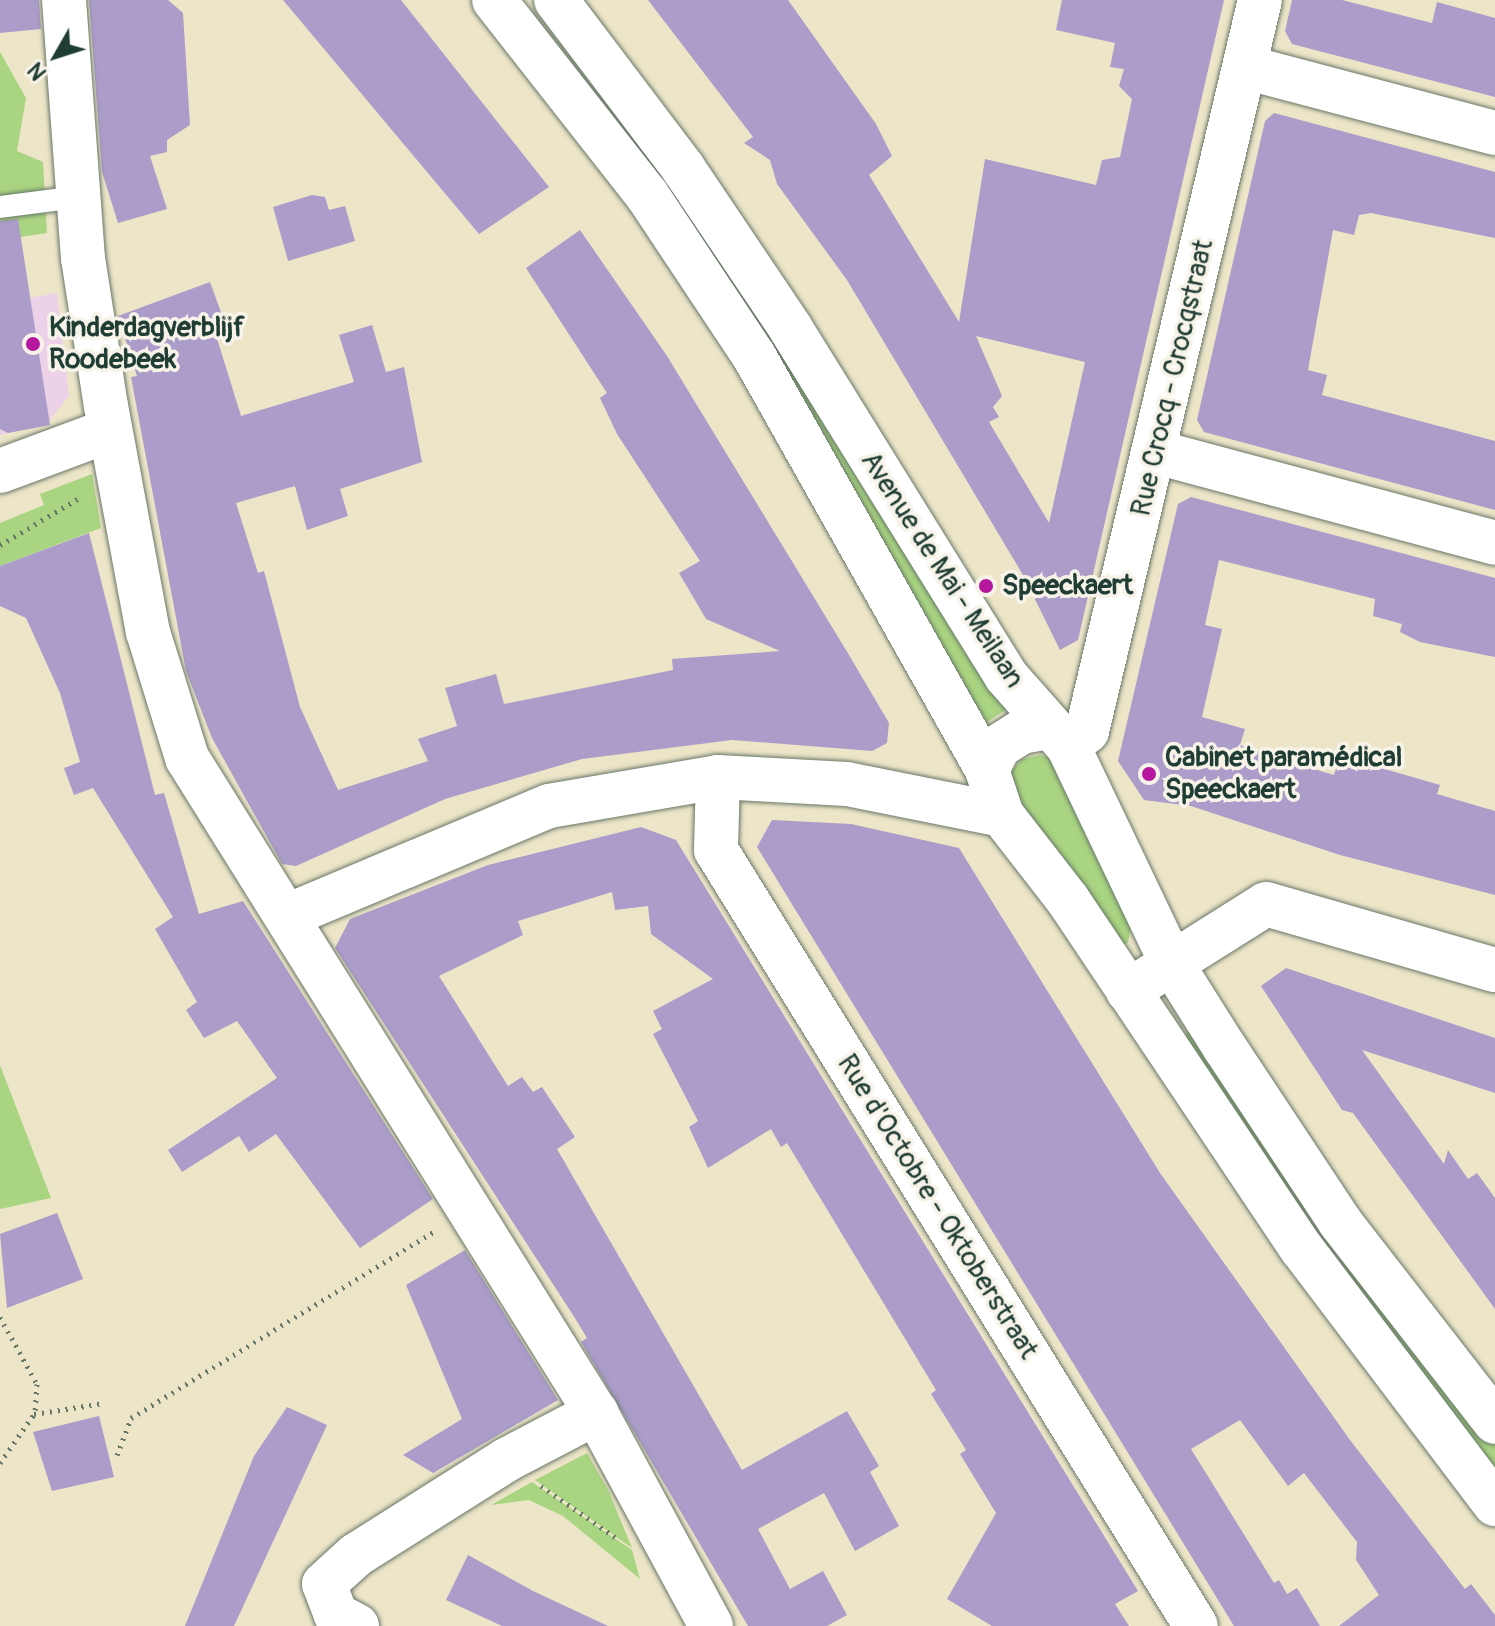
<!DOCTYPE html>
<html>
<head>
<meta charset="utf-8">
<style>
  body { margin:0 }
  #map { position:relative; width:1495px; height:1626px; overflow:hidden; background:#ede5c8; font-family:Pangolin,sans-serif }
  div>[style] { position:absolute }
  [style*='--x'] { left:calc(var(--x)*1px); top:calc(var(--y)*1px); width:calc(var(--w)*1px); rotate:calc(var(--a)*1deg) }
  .built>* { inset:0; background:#edd1e9 }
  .green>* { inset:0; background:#a9d481 }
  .building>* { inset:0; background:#ab9cc9 }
  .path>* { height:5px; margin-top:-2.5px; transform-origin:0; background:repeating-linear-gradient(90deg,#677868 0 2px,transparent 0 8px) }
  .roads { filter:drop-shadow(0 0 2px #677868) drop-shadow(0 0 2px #677868) }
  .service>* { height:22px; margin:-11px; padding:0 11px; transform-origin:11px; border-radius:11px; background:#fff }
  .minor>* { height:44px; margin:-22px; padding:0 22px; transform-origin:22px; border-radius:22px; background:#fff }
  .tertiary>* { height:44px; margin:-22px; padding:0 22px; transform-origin:22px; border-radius:22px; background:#fff }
  .dots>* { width:22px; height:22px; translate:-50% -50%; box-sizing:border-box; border:4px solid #f7f3e8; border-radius:50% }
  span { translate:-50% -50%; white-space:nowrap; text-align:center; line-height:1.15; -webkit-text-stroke:7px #f7f3e8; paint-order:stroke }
  .poi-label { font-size:28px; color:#1f3d34; font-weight:700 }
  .left { translate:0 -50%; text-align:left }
  .street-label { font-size:28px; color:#1f3d34 }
  .north { position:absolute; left:16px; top:16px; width:80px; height:80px; -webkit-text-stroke:6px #f7f3e8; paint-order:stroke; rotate:231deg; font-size:22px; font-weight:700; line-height:32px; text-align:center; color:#1f3d34 }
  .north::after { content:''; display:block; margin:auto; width:28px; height:36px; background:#1f3d34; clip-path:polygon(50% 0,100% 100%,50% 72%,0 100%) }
</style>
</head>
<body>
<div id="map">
  <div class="built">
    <div style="clip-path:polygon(57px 293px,69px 396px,48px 422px,0 435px,0 303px)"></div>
  </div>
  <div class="green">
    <div style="clip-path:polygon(0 52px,26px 98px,17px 151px,43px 162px,47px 233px,0 240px)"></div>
    <div style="clip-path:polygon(700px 200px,1007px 709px,987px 722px,673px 217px)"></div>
    <div style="clip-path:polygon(92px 474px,101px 528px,0 566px,0 523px,44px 505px,40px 494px)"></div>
    <div style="clip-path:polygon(1040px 755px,1052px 758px,1132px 922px,1128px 943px,1120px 945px,1032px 836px,1006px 777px,1022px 759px)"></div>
    <div style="clip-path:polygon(1196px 1027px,1314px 1205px,1298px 1217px,1179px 1039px)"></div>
    <div style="clip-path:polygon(0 1065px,51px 1198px,0 1209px)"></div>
    <div style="clip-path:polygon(1351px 1253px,1495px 1442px,1495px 1491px,1333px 1272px)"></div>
    <div style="clip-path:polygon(587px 1453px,609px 1492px,632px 1548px,535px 1480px)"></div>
    <div style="clip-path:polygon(532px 1482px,632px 1550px,640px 1579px,563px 1516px,529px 1500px,491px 1505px)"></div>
  </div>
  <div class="building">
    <div style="clip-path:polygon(0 0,39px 0,41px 29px,0 33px)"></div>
    <div style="clip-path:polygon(89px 0,168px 0,183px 13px,190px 125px,167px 140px,167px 152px,150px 156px,167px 209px,118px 223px,102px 172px)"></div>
    <div style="clip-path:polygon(283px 0,401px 0,549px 187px,479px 234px)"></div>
    <div style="clip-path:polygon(evenodd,648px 0,788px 0,876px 124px,892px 156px,869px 175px,959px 322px,985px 159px,1096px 185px,1102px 160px,1120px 157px,1132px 99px,1119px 86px,1124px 69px,1110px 67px,1115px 43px,1056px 30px,1062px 0,1224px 0,1078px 640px,1060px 650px,1023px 575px,847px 280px,777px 184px,770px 160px,744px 143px,753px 137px,648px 0,976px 336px,1085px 362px,1049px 523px,989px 422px,999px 417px,993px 407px,1002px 396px,976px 336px)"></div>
    <div style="clip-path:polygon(1292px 0,1342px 0,1432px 23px,1437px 2px,1495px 18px,1495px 97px,1292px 44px,1285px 31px)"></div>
    <div style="clip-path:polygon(1274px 113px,1495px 172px,1495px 238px,1371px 213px,1359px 215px,1354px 235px,1333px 230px,1308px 370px,1327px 375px,1322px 395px,1495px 441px,1495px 510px,1204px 432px,1197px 420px,1265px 121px)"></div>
    <div style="clip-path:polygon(312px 195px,325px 197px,329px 210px,345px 206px,355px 241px,288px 261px,273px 207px)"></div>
    <div style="clip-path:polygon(18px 219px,50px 425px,8px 433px,0 429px,0 221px)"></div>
    <div style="clip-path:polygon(580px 230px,667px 356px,849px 655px,889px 723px,887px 743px,872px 751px,732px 740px,582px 759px,445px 799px,296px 866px,282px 864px,212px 738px,186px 671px,131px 377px,137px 376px,118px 316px,210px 282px,222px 315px,211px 319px,241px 416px,354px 382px,339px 335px,372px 325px,386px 372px,404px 367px,422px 462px,340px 489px,348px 516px,307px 530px,295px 486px,236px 503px,258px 573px,264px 571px,300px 707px,338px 790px,428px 761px,418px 739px,457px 726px,445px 688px,496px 674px,504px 704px,673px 670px,672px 659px,780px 651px,706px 619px,679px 573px,700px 561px,617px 434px,600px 398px,607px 393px,526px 268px)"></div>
    <div style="clip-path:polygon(1191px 497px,1495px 578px,1495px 657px,1420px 642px,1400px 632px,1402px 624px,1373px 616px,1375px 599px,1219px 560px,1205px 625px,1222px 629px,1202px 717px,1245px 729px,1240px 745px,1271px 756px,1334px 775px,1340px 756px,1440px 785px,1437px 794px,1495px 811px,1495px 895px,1340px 855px,1191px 806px,1144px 800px,1118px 761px,1178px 504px)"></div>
    <div style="clip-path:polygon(89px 533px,155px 795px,164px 793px,199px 914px,243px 901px,433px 1199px,360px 1248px,276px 1134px,249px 1152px,239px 1136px,182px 1172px,168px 1150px,277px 1078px,237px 1021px,204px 1038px,186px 1010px,197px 1002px,155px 929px,173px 917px,93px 788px,74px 795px,64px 768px,80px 762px,60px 693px,26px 618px,0 606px,0 566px)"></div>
    <div style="clip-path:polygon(772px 820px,851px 824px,959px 848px,1160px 1173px,1350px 1440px,1465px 1589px,1471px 1584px,1495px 1615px,1495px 1626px,1339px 1626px,1379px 1595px,1356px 1560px,1357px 1542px,1304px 1473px,1288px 1486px,1240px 1420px,1191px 1449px,1274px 1583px,1279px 1580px,1287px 1594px,1297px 1588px,1320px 1626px,1234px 1626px,757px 847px)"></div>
    <div style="clip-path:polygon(641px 827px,676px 840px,1138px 1591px,1115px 1604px,1129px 1626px,992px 1626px,947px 1599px,996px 1513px,960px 1454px,966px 1450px,931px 1394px,936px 1390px,787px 1143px,781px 1147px,771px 1129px,708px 1168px,689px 1127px,698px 1121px,653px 1034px,662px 1029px,653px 1011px,713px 979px,651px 934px,648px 906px,615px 910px,612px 892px,518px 921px,523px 935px,439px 976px,508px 1086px,522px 1077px,533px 1092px,542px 1087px,575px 1137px,557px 1149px,742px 1470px,847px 1411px,879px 1466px,870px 1472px,899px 1526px,855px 1551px,824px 1493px,758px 1529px,790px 1589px,823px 1571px,847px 1615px,827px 1626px,748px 1626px,581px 1342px,587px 1338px,573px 1315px,335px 948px,350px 919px,488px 865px)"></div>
    <div style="clip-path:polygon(1286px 968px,1495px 1038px,1495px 1093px,1362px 1050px,1444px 1164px,1448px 1150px,1468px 1179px,1477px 1173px,1495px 1198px,1495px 1309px,1353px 1113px,1342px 1110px,1261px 986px)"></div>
    <div style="clip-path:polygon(57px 1213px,83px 1279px,7px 1308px,0 1234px)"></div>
    <div style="clip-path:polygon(465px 1250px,558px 1400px,433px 1473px,403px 1455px,462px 1419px,406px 1285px)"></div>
    <div style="clip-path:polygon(287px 1407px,327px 1425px,234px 1626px,185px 1626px,254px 1456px)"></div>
    <div style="clip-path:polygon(99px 1416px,114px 1477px,52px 1491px,33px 1432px)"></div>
    <div style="clip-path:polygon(468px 1555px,533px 1591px,608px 1626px,502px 1626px,446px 1600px)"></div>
  </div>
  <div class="path">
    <div style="--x:0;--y:545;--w:94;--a:-30.7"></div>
    <div style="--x:0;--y:1317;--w:77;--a:61.1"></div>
    <div style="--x:37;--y:1384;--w:29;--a:94"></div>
    <div style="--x:117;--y:1455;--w:40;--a:-69"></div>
    <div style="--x:131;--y:1418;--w:359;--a:-31.6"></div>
    <div style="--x:0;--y:1463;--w:60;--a:-55.2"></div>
    <div style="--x:34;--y:1414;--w:71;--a:-8.9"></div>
    <div style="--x:541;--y:1486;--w:90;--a:34.6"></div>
  </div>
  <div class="roads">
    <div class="service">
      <div style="--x:0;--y:207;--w:78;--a:-7.4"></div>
    </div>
    <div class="minor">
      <div style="--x:64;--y:0;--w:259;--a:85.8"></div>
      <div style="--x:83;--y:258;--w:150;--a:81.2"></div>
      <div style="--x:106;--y:406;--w:230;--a:79.5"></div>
      <div style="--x:148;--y:632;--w:132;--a:72.8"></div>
      <div style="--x:187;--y:758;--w:772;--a:58.02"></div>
      <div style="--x:596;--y:1413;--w:242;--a:61.6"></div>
      <div style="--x:1245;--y:67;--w:259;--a:14.8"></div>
      <div style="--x:1156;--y:452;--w:351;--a:15"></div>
      <div style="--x:0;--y:471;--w:117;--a:-20.4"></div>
      <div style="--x:1068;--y:746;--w:24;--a:-38"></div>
      <div style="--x:1087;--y:731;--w:751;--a:-76.69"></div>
      <div style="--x:987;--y:770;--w:27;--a:-63"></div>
      <div style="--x:999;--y:746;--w:26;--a:-32"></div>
      <div style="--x:1021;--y:732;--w:28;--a:-10"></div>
      <div style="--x:718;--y:777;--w:73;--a:91.6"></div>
      <div style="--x:716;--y:850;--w:912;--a:58.26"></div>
      <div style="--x:287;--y:916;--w:284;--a:-22.8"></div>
      <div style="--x:549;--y:806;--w:171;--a:-9.7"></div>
      <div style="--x:718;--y:777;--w:129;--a:3.1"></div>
      <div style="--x:847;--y:784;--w:158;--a:11.3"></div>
      <div style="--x:1128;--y:991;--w:163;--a:-32.2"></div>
      <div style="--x:1266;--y:904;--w:238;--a:16.1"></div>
      <div style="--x:357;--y:1626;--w:24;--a:-152"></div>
      <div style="--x:336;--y:1615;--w:33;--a:-111"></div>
      <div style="--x:324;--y:1584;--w:43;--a:-42.2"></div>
      <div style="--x:356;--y:1555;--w:178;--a:-32.3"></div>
      <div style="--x:506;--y:1460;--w:102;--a:-27.6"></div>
    </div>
    <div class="tertiary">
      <div style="--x:494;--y:0;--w:248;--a:51.9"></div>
      <div style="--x:647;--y:195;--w:193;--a:56.4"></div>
      <div style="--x:754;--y:356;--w:475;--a:60.6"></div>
      <div style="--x:987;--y:770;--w:47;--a:71.6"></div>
      <div style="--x:1002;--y:815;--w:108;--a:52.2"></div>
      <div style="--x:1068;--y:900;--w:420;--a:56.2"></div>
      <div style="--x:1302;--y:1249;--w:320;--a:52.9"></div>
      <div style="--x:556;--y:0;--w:211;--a:52.9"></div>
      <div style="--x:683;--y:168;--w:194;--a:56.1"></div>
      <div style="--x:791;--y:329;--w:408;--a:58.2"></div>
      <div style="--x:1006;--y:676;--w:94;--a:48.5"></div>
      <div style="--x:1068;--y:746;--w:242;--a:64.5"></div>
      <div style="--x:1172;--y:964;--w:99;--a:57.8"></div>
      <div style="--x:1225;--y:1048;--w:209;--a:56.5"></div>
      <div style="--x:1340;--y:1222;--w:253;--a:52.2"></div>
    </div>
  </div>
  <div class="dots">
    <div style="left:33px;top:344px;background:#b5179e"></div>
    <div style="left:986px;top:586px;background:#b5179e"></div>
    <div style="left:1149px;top:774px;background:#b5179e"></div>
  </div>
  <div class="poi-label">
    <span class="left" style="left:49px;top:344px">Kinderdagverblijf<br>Roodebeek</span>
    <span class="left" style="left:1002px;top:586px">Speeckaert</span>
    <span class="left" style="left:1165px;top:774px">Cabinet paramédical<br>Speeckaert</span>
  </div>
  <div class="street-label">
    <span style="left:1173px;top:378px;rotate:-77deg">Rue Crocq - Crocqstraat</span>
    <span style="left:942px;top:570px;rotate:57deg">Avenue de Mai - Meilaan</span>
    <span style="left:937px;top:1207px;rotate:58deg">Rue d'Octobre - Oktoberstraat</span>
  </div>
  <div class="north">N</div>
</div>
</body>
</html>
